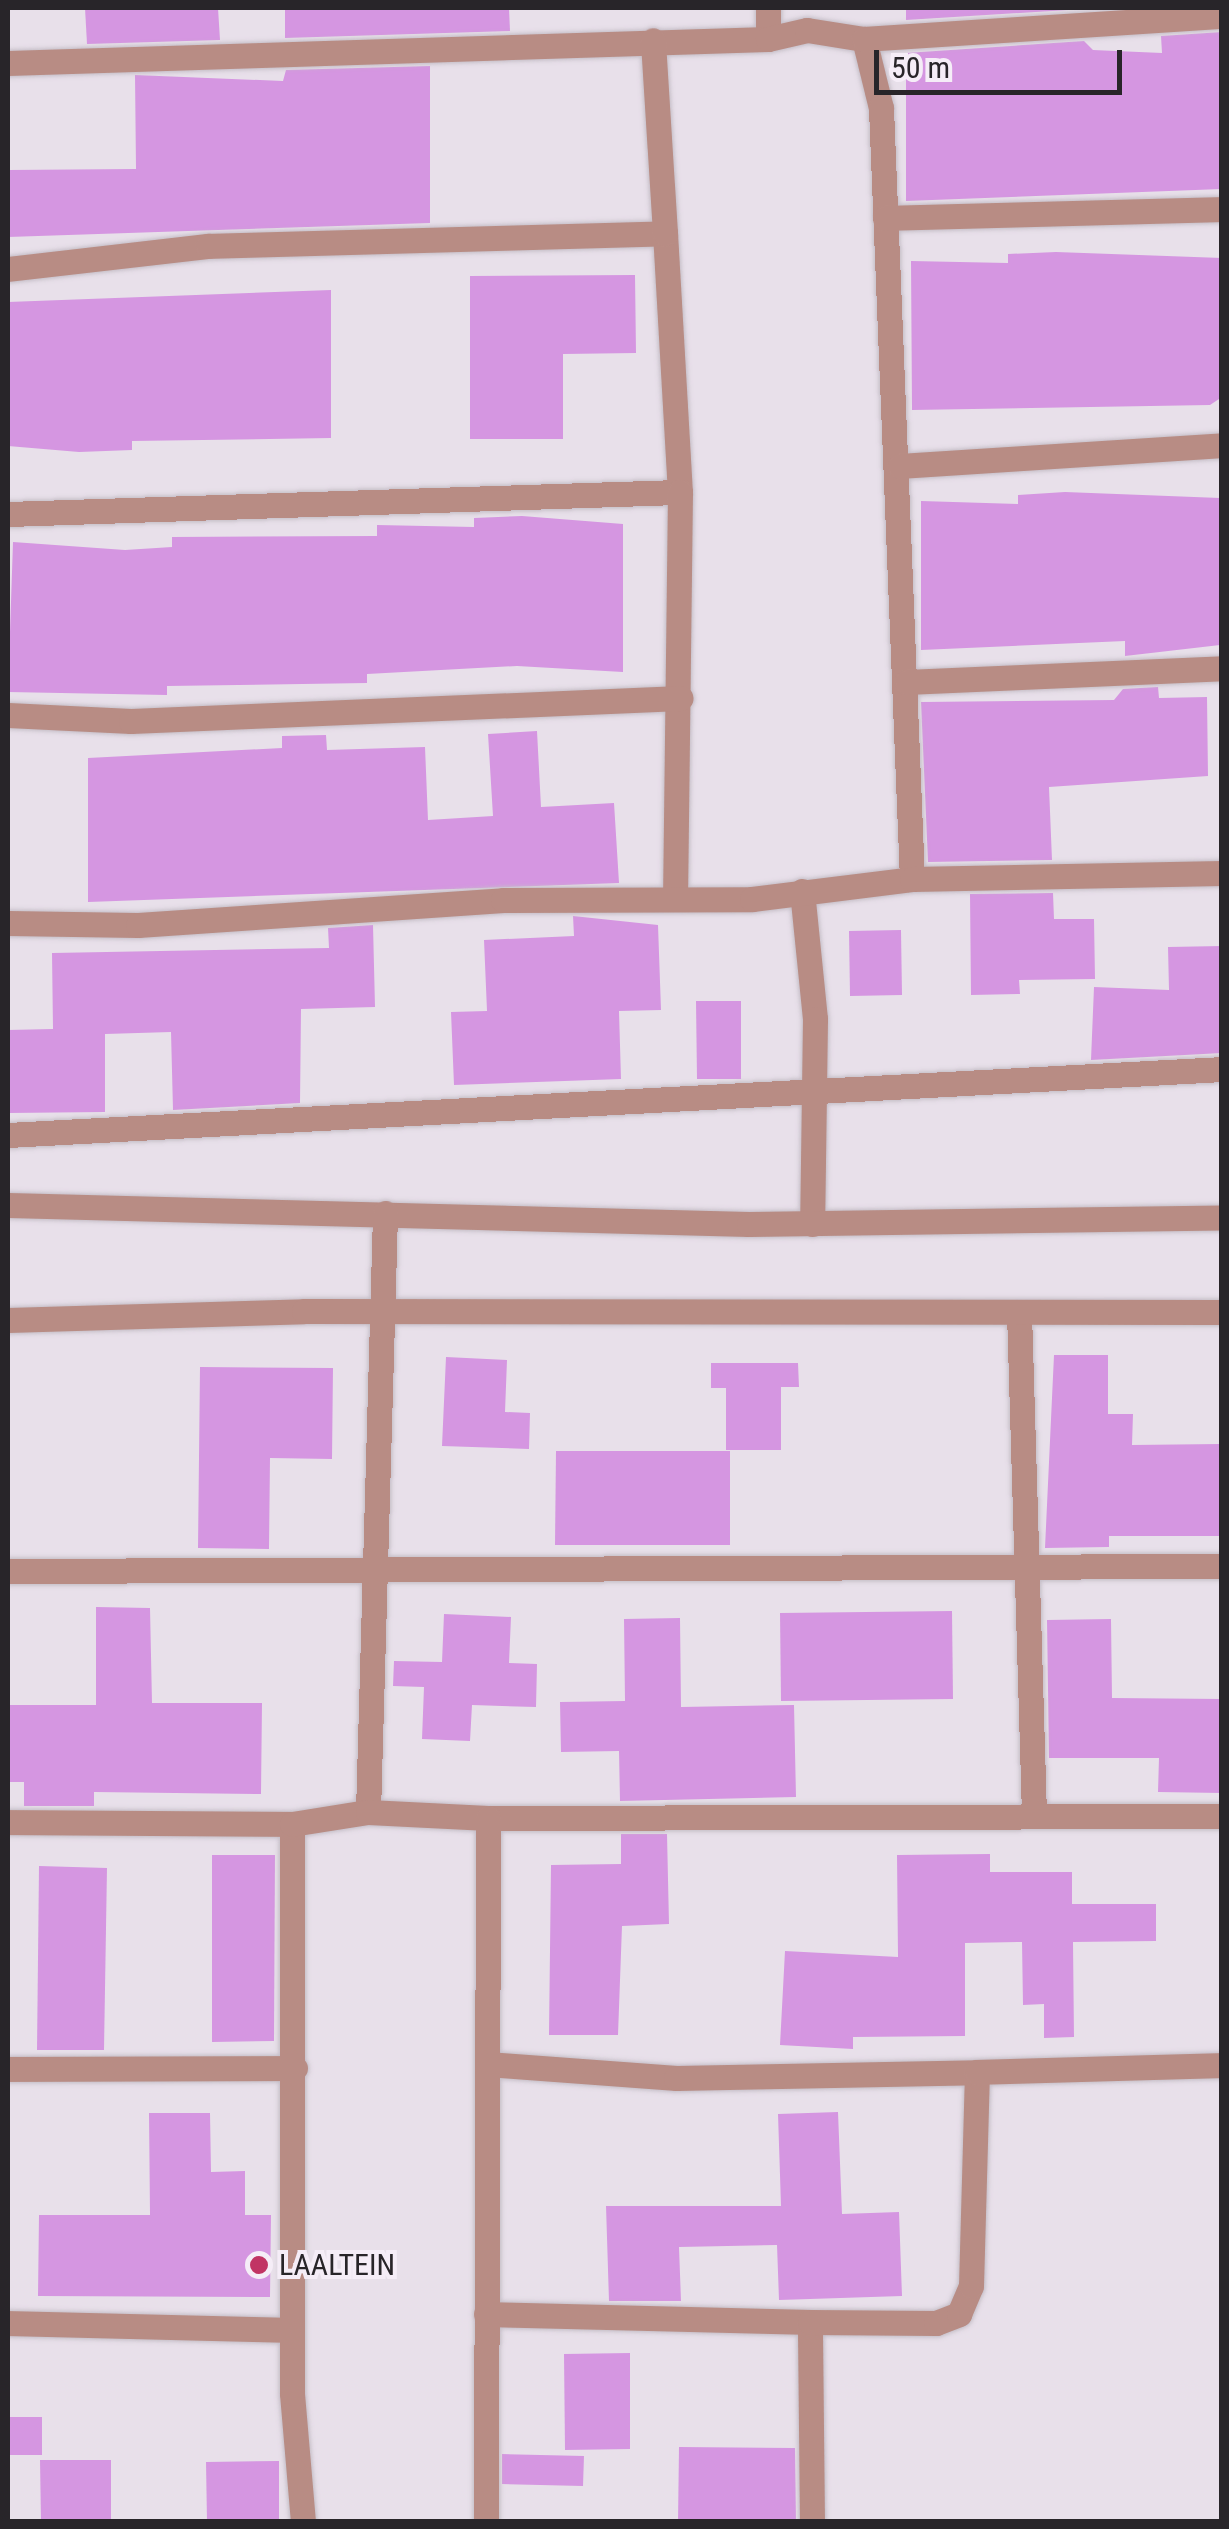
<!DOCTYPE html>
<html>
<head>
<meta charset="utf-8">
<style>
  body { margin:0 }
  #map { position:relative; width:1229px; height:2529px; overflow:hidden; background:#e8e0ea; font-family:"Roboto Condensed",sans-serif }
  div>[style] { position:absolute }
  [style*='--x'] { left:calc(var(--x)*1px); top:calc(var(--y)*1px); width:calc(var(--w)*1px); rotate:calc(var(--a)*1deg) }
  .building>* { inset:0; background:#d596e1 }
  .roads { filter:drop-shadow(0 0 2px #c5bec7) drop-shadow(0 0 2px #c5bec7) }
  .minor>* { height:25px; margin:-12.5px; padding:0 12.5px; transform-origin:12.5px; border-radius:12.5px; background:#b88c84 }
  .dots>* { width:28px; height:28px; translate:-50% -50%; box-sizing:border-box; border:5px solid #f5edf7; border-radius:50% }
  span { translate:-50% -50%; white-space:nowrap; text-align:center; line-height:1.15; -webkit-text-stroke:8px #f5edf7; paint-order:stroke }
  .poi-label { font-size:30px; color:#282529 }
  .left { translate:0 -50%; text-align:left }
  .frame { position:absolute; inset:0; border:10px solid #282529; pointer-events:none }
  .scale { position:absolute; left:874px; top:50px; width:248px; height:45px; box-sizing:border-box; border:5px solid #282529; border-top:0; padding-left:12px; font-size:30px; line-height:35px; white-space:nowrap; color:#282529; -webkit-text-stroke:8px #f5edf7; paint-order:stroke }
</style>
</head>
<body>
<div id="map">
  <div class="building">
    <div style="clip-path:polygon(85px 8px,218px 8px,220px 40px,87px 44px)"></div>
    <div style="clip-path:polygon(285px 8px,509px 8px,510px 31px,285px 38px)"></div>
    <div style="clip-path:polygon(906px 8px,1084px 8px,1084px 9px,906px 20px)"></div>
    <div style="clip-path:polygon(1222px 32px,1222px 189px,906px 201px,906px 53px,1084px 41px,1093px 50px,1162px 53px,1161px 36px)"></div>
    <div style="clip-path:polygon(430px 66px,430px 223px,8px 237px,8px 170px,136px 169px,135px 75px,283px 81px,286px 70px)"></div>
    <div style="clip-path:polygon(1056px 252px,1222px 258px,1222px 397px,1210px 405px,912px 410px,911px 261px,1008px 263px,1008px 254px)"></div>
    <div style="clip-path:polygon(635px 275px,636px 353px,563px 354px,563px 439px,470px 439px,470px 276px)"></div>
    <div style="clip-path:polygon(331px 290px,331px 438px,132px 441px,132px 450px,79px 452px,8px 446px,8px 302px)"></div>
    <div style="clip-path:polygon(1065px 492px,1220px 498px,1220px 645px,1125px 656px,1125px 641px,921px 650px,921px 501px,1018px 504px,1018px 495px)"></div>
    <div style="clip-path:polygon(522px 516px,623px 524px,623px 672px,517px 666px,367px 674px,367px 683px,167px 686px,167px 695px,8px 692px,13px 542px,125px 550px,172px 547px,172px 537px,377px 536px,377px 525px,474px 527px,474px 518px)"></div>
    <div style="clip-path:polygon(1158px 687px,1159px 698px,1207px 697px,1208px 776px,1049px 787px,1052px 860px,928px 862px,921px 702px,1114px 700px,1123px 689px)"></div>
    <div style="clip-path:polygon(537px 731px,541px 807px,614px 803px,619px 883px,88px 902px,88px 758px,282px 748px,282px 736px,326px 735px,327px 750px,425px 747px,428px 820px,493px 816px,488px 734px)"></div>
    <div style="clip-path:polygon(1053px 893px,1054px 919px,1094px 919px,1095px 979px,1019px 980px,1020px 994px,971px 995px,970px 894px)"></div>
    <div style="clip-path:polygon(573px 916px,658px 925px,661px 1010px,619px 1011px,621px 1079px,454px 1085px,451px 1012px,487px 1011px,484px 940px,574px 936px)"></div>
    <div style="clip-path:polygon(373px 925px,375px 1007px,301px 1009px,300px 1103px,173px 1110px,171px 1032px,105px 1034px,105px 1112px,8px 1113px,8px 1030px,53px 1029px,52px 953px,329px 948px,328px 928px)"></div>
    <div style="clip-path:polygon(901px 930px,902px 995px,850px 996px,849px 931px)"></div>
    <div style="clip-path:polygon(1222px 946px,1222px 1053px,1091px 1060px,1094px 987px,1169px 990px,1168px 947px)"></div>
    <div style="clip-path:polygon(696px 1001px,741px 1001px,741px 1079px,697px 1079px)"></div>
    <div style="clip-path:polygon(1054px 1355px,1108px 1355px,1108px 1414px,1133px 1414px,1132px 1445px,1220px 1444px,1221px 1536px,1109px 1536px,1109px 1547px,1045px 1548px)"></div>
    <div style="clip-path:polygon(446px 1357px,507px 1360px,505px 1412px,530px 1413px,529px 1449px,442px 1446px)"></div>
    <div style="clip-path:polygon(711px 1363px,798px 1363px,799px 1387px,781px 1387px,781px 1450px,726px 1450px,726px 1388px,711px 1388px)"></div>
    <div style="clip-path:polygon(200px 1367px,333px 1368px,332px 1459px,270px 1458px,269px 1549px,198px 1548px)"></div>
    <div style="clip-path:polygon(556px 1451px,730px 1451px,730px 1545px,555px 1545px)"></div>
    <div style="clip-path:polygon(96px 1607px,150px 1608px,152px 1703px,262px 1703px,261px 1794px,94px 1792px,94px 1806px,24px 1806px,24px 1782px,9px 1782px,8px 1705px,96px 1705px)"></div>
    <div style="clip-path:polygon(952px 1611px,953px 1699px,781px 1701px,780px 1613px)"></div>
    <div style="clip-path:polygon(444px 1614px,511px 1617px,509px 1663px,537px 1664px,536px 1707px,472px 1705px,470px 1741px,422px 1739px,424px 1687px,393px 1686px,394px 1661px,442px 1662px)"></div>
    <div style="clip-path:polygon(680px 1618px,681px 1707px,794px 1705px,796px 1797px,620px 1801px,619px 1751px,561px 1752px,560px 1702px,625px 1701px,624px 1619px)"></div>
    <div style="clip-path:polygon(1111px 1619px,1112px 1698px,1222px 1699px,1222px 1793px,1158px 1792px,1159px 1758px,1049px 1758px,1047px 1620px)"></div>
    <div style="clip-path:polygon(621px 1834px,667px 1834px,669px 1924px,622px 1926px,618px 2035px,549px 2035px,551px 1865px,621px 1864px)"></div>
    <div style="clip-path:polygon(990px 1854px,990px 1872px,1072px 1872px,1072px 1904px,1156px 1904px,1156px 1941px,1073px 1942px,1074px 2037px,1044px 2038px,1044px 2004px,1023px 2005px,1022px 1942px,965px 1943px,965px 2036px,853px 2037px,853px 2049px,780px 2045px,785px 1951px,898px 1957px,897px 1855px)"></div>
    <div style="clip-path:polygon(212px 1855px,275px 1855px,274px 2041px,212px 2042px)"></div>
    <div style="clip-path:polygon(39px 1866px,107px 1868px,104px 2050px,37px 2050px)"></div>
    <div style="clip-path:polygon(838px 2112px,842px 2214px,899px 2212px,902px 2296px,779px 2300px,777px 2245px,679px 2247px,681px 2301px,609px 2301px,606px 2206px,781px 2206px,778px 2114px)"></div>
    <div style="clip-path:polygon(149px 2113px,210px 2113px,211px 2172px,245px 2171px,245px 2215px,271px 2215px,270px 2297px,38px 2296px,39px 2215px,150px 2215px)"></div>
    <div style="clip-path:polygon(630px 2353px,630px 2449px,565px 2450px,564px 2354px)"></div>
    <div style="clip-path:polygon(8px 2417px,42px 2417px,42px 2455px,8px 2455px)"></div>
    <div style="clip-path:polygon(679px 2447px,795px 2448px,796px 2522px,678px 2522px)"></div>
    <div style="clip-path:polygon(502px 2454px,584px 2456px,583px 2486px,502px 2484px)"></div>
    <div style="clip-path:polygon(40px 2460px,111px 2460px,111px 2522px,41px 2522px)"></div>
    <div style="clip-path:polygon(279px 2461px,279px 2522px,207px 2522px,206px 2462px)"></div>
  </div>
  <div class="roads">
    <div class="minor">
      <div style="--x:768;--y:8;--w:31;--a:90"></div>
      <div style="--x:864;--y:39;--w:71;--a:76.2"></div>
      <div style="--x:881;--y:108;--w:772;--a:87.7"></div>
      <div style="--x:8;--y:63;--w:760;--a:-1.81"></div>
      <div style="--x:768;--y:39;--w:40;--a:-13"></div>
      <div style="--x:807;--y:30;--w:58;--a:9"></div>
      <div style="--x:864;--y:39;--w:359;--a:-3.7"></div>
      <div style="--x:885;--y:218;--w:337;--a:-1.5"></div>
      <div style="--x:665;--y:233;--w:259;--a:86.7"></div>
      <div style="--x:8;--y:269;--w:201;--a:-6.6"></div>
      <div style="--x:208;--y:246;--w:457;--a:-1.6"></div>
      <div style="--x:665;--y:233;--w:193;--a:-93.6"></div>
      <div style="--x:900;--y:466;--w:323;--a:-3.7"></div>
      <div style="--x:8;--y:514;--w:672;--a:-1.88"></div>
      <div style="--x:680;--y:492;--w:401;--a:90.7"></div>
      <div style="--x:907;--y:682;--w:315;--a:-2.5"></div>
      <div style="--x:8;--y:715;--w:123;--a:2.8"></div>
      <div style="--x:131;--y:721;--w:550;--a:-2.39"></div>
      <div style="--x:802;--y:891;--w:129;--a:84.2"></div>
      <div style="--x:815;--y:1019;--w:205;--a:90.8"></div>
      <div style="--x:8;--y:923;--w:130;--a:0.9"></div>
      <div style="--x:138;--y:925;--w:366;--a:-3.9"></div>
      <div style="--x:503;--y:900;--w:249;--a:-0.2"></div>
      <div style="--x:752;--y:899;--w:161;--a:-7.1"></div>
      <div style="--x:912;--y:879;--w:310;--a:-1.1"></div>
      <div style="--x:8;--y:1135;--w:1216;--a:-3.11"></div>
      <div style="--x:8;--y:1205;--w:741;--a:1.47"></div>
      <div style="--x:749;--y:1224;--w:473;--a:-0.8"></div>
      <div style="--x:1019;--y:1312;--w:503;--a:88.29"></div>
      <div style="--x:8;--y:1320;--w:296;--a:-1.7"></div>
      <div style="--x:304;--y:1311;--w:918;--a:0.06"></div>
      <div style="--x:8;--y:1571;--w:1214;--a:-0.24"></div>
      <div style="--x:368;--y:1812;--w:599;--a:-88.37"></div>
      <div style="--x:488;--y:1818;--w:734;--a:-0.16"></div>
      <div style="--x:8;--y:1822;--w:284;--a:0.4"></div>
      <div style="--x:487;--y:2064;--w:190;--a:4.2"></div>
      <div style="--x:676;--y:2078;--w:301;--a:-1.1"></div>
      <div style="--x:8;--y:2069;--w:287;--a:-0.2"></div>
      <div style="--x:486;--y:2314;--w:324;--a:1.4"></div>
      <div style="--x:8;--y:2323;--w:284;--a:1.4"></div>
      <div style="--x:303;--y:2522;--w:129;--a:-94.9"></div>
      <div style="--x:292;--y:2393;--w:569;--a:-90"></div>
      <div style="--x:292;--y:1824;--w:77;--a:-9"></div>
      <div style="--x:368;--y:1812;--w:120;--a:2.9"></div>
      <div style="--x:488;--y:1818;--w:704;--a:90.16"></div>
      <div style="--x:812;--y:2522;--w:200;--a:-90.6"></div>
      <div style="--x:810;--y:2322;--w:126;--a:0.5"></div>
      <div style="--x:936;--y:2323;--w:25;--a:-21"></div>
      <div style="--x:959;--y:2314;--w:30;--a:-67"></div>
      <div style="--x:971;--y:2286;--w:214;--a:-88.4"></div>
      <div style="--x:977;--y:2072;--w:245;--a:-1.6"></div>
    </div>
  </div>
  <div class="dots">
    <div style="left:259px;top:2265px;background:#c13464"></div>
  </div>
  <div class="poi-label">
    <span class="left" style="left:279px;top:2265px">LAALTEIN</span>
  </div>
  <div class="frame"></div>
  <div class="scale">50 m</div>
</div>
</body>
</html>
